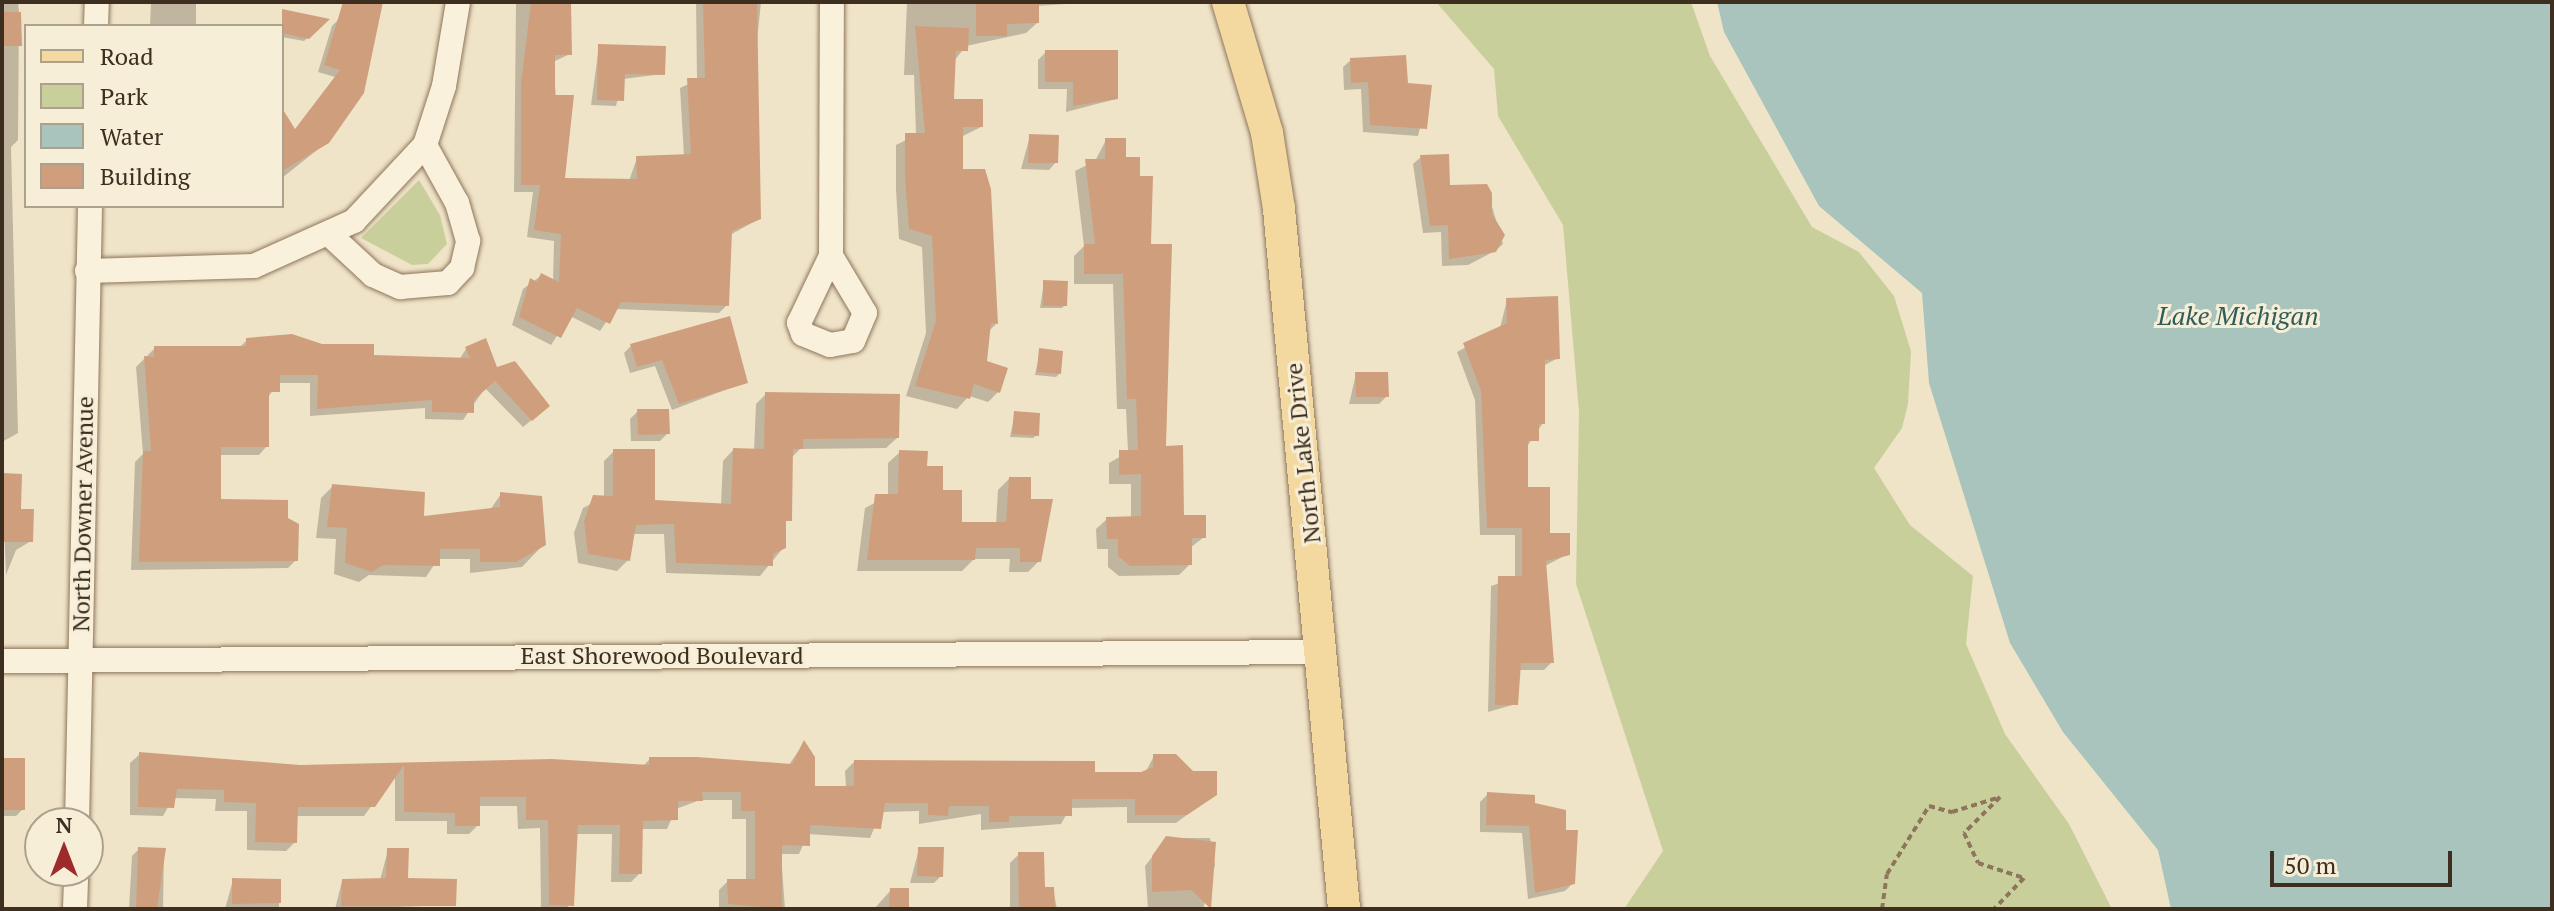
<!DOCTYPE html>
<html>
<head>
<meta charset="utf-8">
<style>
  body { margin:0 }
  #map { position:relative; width:2554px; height:911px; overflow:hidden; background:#f0e4c8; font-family:"PT Serif",serif }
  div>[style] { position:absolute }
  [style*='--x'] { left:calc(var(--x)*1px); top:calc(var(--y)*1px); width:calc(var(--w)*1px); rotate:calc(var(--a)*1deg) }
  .green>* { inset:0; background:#c9cf9b }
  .water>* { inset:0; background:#a9c4bc }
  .shadow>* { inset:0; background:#0003 }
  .building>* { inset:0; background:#cf9f7d }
  .path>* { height:4px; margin-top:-2px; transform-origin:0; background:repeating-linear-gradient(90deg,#8d765c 0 6px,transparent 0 10px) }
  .roads { filter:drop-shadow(0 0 2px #8d765c) drop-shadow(0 0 2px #8d765c) }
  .minor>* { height:24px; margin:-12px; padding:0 12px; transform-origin:12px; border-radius:12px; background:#faf1dc }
  .major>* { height:32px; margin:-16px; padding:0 16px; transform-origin:16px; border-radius:16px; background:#f3d9a0 }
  span { translate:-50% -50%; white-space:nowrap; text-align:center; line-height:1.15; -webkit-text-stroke:6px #f7eed8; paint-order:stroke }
  .street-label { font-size:24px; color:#3d2e20 }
  .water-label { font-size:26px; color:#2f5d5a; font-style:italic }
  .frame { position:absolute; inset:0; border:4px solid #3d2e20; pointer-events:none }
  .legend { position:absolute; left:24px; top:24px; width:260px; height:184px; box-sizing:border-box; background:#f7eed8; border:2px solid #ada18e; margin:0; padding:10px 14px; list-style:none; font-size:24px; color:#3d2e20 }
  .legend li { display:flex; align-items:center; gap:16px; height:40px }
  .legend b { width:40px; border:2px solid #ada18e }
  .north { position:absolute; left:24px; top:807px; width:80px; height:80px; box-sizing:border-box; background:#f7eed8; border:2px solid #ada18e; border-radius:50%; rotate:0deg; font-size:22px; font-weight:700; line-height:32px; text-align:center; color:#3d2e20 }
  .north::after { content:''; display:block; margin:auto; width:28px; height:36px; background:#9e2a2b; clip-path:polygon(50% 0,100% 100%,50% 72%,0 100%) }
  .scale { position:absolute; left:2270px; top:851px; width:182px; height:36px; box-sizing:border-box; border:4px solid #3d2e20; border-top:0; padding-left:10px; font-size:24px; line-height:28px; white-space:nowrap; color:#3d2e20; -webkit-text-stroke:6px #f7eed8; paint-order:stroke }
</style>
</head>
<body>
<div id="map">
  <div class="green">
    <div style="clip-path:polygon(1436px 2px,1691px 2px,1710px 56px,1812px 227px,1859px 252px,1894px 296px,1911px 351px,1908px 404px,1902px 428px,1874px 468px,1910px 525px,1973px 576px,1966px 644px,2005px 734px,2069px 824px,2112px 909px,1624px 909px,1663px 851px,1576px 584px,1579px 412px,1563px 225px,1498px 116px,1494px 69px)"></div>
    <div style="clip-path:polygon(419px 180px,440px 215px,447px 244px,428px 264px,412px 265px,361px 238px)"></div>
  </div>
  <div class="water">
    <div style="clip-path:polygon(1717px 2px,2552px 2px,2552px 909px,2171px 909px,2158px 850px,2063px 732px,2010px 643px,1929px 383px,1922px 293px,1819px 206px,1724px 32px)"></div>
  </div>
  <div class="shadow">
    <div style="clip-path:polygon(2px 2px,18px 2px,19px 12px,18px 140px,11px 147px,18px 433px,2px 442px)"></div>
    <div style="clip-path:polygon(151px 2px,196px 2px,196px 26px,150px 26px)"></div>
    <div style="clip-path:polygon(356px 2px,381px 2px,362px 92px,327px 142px,282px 178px,282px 125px,294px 132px,335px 77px,318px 72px,332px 26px)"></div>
    <div style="clip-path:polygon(516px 2px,568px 2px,570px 54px,553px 62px,563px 180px,629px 181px,637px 158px,684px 156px,680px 88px,697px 80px,696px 2px,761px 2px,754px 71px,759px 219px,730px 235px,727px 305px,719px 313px,615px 309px,600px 331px,570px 316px,551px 345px,512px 325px,523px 289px,542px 275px,553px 281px,554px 241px,527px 237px,533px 192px,514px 192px)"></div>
    <div style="clip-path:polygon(907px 2px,1094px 2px,1037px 6px,1037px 23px,1026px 33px,966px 46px,954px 61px,952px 101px,981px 127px,961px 137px,961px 171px,996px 324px,988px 332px,984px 362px,998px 392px,988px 402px,969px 396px,957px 409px,906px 396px,926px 333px,922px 247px,899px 239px,896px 190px,896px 145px,916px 135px,914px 75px,904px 75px)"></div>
    <div style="clip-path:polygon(326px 20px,304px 41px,282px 37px,282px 26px,256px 26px)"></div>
    <div style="clip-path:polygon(599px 46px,663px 74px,623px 79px,616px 106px,591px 105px)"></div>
    <div style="clip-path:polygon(1046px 52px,1116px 99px,1066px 112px,1067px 89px,1038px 89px,1038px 60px)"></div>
    <div style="clip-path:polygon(1351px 60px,1406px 85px,1430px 87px,1418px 136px,1363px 132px,1361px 89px,1344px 90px,1343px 67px)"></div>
    <div style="clip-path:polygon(1030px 136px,1056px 162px,1049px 170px,1021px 169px)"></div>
    <div style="clip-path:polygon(1106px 140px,1138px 178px,1164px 448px,1182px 517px,1204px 537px,1190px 548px,1190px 564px,1179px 575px,1119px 576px,1108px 567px,1108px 549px,1097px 549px,1096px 529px,1107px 519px,1131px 518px,1131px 484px,1109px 484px,1109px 463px,1128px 452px,1126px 409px,1117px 409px,1113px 284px,1074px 284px,1074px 256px,1084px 246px,1075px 171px,1095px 161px)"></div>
    <div style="clip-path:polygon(1421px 157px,1448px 187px,1486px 186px,1503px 244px,1495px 251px,1468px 265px,1442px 266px,1441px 232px,1423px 233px,1413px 164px)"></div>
    <div style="clip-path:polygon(1044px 282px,1065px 305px,1062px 308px,1040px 308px)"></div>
    <div style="clip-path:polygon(1507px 300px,1558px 358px,1543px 366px,1543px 423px,1526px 448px,1526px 489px,1548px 535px,1568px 554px,1545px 566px,1552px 662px,1544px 670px,1518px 670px,1516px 704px,1488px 712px,1491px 586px,1515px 578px,1515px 535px,1480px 535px,1475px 400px,1457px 352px,1500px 328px)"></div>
    <div style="clip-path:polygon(247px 340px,372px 357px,459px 360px,466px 349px,539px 414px,523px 427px,485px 388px,463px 420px,425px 419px,425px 408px,310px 416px,310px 383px,278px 383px,267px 399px,267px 446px,259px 455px,219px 455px,219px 501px,286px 519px,296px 560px,288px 568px,131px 570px,135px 462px,143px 454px,136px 367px,155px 348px,239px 348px)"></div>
    <div style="clip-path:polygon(631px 346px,746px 382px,672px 410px,655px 366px,630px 373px,624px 353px)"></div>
    <div style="clip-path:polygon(1040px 350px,1059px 374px,1056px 377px,1035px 375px)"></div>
    <div style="clip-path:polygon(1356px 374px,1387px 396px,1379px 404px,1349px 404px)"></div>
    <div style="clip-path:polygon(766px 394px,897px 438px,886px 448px,800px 449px,791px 458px,784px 547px,760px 576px,666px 573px,664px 534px,632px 534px,628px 560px,617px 571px,578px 563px,574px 533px,583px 508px,604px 497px,604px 461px,614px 451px,653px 502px,721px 505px,723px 461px,733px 450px,754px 451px,756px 404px)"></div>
    <div style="clip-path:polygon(638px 411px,668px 433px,660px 441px,631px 441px,630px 419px)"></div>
    <div style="clip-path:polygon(1015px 413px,1037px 435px,1033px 438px,1010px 437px)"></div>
    <div style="clip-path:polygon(900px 452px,925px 468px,960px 524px,996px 524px,998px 490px,1009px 479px,1029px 501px,1039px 561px,1028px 572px,1009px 572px,1010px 559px,974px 559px,962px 571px,857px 571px,865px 508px,888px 496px,888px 463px)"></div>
    <div style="clip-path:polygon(2px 475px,31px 541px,16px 550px,6px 575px)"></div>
    <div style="clip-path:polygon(333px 486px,422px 519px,490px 510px,501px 494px,544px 544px,522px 567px,470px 573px,470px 559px,438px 559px,426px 577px,369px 575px,359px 582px,334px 574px,336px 539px,316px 538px,321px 498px)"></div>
    <div style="clip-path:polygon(804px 743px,813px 788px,846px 788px,845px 771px,854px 762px,1093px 774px,1145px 773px,1154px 756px,1215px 794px,1176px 823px,1127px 823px,1127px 807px,1070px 808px,1061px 824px,981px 830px,981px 814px,919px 824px,919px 811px,881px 812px,870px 838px,808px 834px,799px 854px,781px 854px,785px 909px,719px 909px,719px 890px,728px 881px,746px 881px,746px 819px,732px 819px,732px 800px,700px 800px,676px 809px,667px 829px,641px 829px,640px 873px,631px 882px,611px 882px,612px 834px,575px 834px,568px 909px,541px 909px,540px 828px,518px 829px,517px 806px,478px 806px,478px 825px,469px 834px,447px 834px,447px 821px,395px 821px,395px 774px,364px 816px,295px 816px,295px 842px,286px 851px,247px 850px,247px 811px,215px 811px,216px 799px,173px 798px,163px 816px,130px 815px,130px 763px,140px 754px,300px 767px,552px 761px,642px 767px,650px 759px,788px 766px)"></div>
    <div style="clip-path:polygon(2px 760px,23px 809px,16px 816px,2px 816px)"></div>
    <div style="clip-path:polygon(1488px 794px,1533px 805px,1564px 832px,1573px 883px,1565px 891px,1528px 899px,1522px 833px,1480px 832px,1480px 802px)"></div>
    <div style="clip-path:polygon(1167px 838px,1210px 838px,1215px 865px,1203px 909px,1148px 909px,1145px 866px)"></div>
    <div style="clip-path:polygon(139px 849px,164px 850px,163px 909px,129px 909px,132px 856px)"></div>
    <div style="clip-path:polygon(919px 849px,941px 876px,934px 883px,910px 883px)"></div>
    <div style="clip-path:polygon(388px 850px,406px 880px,454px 905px,335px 909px,342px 881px,380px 880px)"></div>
    <div style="clip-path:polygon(1019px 854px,1043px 889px,1053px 889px,1057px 909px,1010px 909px,1010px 863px)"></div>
    <div style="clip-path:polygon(233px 880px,279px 881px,279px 909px,225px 909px)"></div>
    <div style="clip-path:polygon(891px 890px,907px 909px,874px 909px)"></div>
  </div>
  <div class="building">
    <div style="clip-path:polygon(343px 2px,383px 2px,364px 93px,329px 143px,282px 171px,282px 108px,295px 129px,340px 70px,324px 65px)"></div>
    <div style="clip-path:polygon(531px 2px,571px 2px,572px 55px,555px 55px,555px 95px,574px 95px,565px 178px,637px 179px,636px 156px,691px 154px,687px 78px,705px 78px,703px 2px,757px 2px,761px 219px,732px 231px,729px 306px,621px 302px,610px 324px,577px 308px,561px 338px,519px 317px,530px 278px,537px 282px,541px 273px,559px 282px,561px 234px,534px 230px,540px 185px,521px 185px,521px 84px)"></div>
    <div style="clip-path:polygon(976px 2px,1039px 2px,1039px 23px,1007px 24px,1007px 36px,976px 36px)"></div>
    <div style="clip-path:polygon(282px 9px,330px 19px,309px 39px,282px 33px)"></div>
    <div style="clip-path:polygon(2px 12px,21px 12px,22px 46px,2px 46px)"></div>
    <div style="clip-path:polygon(915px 26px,969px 28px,968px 51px,956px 51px,954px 99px,983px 99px,983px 127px,963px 127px,963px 169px,985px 169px,991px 189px,998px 324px,991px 323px,987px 361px,1008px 368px,1000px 393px,974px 384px,970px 399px,915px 386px,936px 321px,932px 236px,909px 229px,905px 178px,905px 133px,925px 133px)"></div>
    <div style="clip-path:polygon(598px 44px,666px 46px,665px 75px,625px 74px,624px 101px,597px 100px)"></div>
    <div style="clip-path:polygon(1045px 50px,1118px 50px,1118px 99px,1073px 106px,1073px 82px,1045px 82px)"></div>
    <div style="clip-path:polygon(1406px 55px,1408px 83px,1432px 85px,1427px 129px,1370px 125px,1368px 82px,1351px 83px,1350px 58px)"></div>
    <div style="clip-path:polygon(1029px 134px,1059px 135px,1058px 163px,1028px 163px)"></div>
    <div style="clip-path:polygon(1105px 138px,1126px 138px,1126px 157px,1140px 157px,1140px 176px,1153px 176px,1151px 244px,1172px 244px,1166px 446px,1183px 445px,1184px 515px,1206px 515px,1206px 538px,1192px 538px,1192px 565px,1130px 566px,1118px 556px,1118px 539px,1107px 539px,1106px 517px,1141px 516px,1141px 474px,1119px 475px,1119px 450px,1138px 450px,1136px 399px,1127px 399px,1123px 274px,1084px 274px,1084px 244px,1095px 244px,1085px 159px,1105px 159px)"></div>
    <div style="clip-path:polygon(1449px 154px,1450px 185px,1487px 184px,1492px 193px,1492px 214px,1505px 235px,1496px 252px,1449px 259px,1448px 225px,1430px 226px,1420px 155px)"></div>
    <div style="clip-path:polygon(1043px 280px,1068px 281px,1067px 306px,1043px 306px)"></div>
    <div style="clip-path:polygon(1558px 296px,1560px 359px,1545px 360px,1545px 424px,1539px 424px,1539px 441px,1528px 441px,1528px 487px,1550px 487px,1550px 533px,1570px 533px,1570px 555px,1546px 561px,1554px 663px,1521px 663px,1518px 705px,1495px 705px,1498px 576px,1522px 576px,1522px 528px,1487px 528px,1481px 391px,1463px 343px,1507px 323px,1506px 298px)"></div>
    <div style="clip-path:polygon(730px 316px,748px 383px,679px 404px,662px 360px,637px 367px,630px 344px)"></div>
    <div style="clip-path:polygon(292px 334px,322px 344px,374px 344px,374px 355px,470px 358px,465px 347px,486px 338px,497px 367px,515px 361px,550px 406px,532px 421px,495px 381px,474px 400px,474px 413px,432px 412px,432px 400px,317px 409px,318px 375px,280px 375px,280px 392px,269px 392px,269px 447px,221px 447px,221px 499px,288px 500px,288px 518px,299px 524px,298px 561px,139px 562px,143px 451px,151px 451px,144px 356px,154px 357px,154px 346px,246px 346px,246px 338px)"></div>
    <div style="clip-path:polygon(1039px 348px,1063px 351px,1061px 374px,1037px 372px)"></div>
    <div style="clip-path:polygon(1355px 372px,1388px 372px,1389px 397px,1356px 397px)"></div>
    <div style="clip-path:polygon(765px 392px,900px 394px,899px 438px,803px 439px,803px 449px,793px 449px,792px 521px,786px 521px,786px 548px,773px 554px,773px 566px,676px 563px,674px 524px,636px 525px,630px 561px,588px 554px,584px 521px,593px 495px,613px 496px,613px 449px,655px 449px,655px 500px,731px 504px,733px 448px,764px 449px)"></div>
    <div style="clip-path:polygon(637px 409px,669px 409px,670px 434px,638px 435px)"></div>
    <div style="clip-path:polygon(1014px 411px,1040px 413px,1039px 436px,1012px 434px)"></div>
    <div style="clip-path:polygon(899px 450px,928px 451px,927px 466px,943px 466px,943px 490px,962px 490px,962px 522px,1006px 522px,1009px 477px,1031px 477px,1031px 499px,1053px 499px,1041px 562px,1020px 562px,1020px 548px,976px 548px,975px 560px,867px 560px,875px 494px,898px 494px)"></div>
    <div style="clip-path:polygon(2px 473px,22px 474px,21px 509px,34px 509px,33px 542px,2px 542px)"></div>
    <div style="clip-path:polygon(332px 484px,425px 492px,424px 516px,500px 507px,500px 492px,542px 496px,546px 545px,516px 562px,480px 562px,480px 549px,440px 549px,440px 566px,383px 565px,372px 572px,345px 563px,347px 528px,327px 527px)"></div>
    <div style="clip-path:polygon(804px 740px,815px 757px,815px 786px,854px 786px,854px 760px,1095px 761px,1095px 772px,1141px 772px,1153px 767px,1153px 754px,1176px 754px,1193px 771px,1217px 771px,1217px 795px,1187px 815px,1135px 815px,1135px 799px,1072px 799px,1072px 816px,1009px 816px,1009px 822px,989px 822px,989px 806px,949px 806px,948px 816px,928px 815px,928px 803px,885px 803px,881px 829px,810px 825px,810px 846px,782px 845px,782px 909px,728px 904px,727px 879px,755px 879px,755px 811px,741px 811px,741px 792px,702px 792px,703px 801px,678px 801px,678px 820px,643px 821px,642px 874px,619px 874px,620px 825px,578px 825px,574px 906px,549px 905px,548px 820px,526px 820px,526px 797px,480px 797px,480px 826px,455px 826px,455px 813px,404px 812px,404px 765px,375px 807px,298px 807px,297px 843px,255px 842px,256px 803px,224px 802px,224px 790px,177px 789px,174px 808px,138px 807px,139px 752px,300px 765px,552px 759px,649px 765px,649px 757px,697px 757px,792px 764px)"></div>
    <div style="clip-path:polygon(2px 758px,25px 758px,25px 810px,2px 810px)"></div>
    <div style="clip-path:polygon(1487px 792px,1535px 795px,1535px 803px,1566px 810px,1566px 830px,1578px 830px,1575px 884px,1535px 893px,1529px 826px,1486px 825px)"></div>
    <div style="clip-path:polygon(1166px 836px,1216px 842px,1211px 909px,1191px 890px,1152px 892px,1152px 856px)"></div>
    <div style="clip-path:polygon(138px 847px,166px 848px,157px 909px,136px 909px)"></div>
    <div style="clip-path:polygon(918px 847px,944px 847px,943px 877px,917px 876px)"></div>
    <div style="clip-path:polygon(387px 848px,409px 848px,408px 878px,457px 879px,456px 906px,341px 906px,342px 879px,386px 878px)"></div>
    <div style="clip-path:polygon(1018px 852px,1044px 852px,1045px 887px,1054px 887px,1055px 909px,1019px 909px)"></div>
    <div style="clip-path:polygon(232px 878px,281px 879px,281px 903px,232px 904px)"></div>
    <div style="clip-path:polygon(890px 888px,909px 888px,909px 909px,889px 909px)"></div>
  </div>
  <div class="path">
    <div style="--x:1882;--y:909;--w:35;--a:-82"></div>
    <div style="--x:1887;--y:874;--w:80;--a:-58.3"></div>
    <div style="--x:1929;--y:806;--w:24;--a:15"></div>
    <div style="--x:1952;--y:812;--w:50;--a:-17.4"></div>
    <div style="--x:2000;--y:797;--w:51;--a:135"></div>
    <div style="--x:1964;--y:833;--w:33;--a:65"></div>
    <div style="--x:1978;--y:863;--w:48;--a:18.1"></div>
    <div style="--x:2024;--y:878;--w:43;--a:134.1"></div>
  </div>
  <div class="roads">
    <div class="minor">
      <div style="--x:96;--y:26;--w:24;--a:-88"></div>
      <div style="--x:330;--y:235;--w:59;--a:42.9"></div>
      <div style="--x:373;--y:275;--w:30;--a:24"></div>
      <div style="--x:400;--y:287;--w:48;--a:-4.8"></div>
      <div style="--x:448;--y:283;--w:21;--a:-47"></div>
      <div style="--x:462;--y:268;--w:28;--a:-77"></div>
      <div style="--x:468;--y:241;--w:40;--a:-106"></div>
      <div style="--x:457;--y:203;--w:66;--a:-118.9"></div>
      <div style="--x:831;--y:256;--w:66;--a:59.2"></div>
      <div style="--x:865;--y:313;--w:30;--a:113"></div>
      <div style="--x:853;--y:341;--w:23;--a:170"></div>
      <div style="--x:830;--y:345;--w:29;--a:-158"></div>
      <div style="--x:803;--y:334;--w:12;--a:-110"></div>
      <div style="--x:799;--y:323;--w:74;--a:-64.5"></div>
      <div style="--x:831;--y:256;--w:254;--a:-89.8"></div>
      <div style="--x:87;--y:271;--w:167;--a:-1.7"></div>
      <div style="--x:254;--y:266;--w:110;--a:-24.2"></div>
      <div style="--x:354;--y:221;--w:104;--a:-46.9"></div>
      <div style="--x:425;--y:145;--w:62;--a:-72.1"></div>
      <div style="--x:444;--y:86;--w:85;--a:-80.5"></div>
      <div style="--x:2;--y:661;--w:1320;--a:-0.39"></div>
      <div style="--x:77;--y:823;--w:617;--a:-88.79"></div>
      <div style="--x:75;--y:909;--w:38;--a:-88"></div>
    </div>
    <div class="major">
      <div style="--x:1228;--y:2;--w:137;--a:73.4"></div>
      <div style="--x:1267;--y:133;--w:77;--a:81"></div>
      <div style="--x:1279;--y:209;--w:703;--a:84.69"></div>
    </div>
  </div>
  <div class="street-label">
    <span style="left:1303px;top:453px;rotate:-96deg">North Lake Drive</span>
    <span style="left:83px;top:514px;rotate:-89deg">North Downer Avenue</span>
    <span style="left:662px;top:656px">East Shorewood Boulevard</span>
  </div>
  <div class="water-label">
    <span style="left:2238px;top:316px">Lake Michigan</span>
  </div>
  <div class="frame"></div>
  <ul class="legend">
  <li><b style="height:10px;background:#f3d9a0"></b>Road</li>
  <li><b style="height:22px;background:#c9cf9b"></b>Park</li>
  <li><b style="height:22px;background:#a9c4bc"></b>Water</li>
  <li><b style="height:22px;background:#cf9f7d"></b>Building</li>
  </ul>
  <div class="north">N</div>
  <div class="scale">50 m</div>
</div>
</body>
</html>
